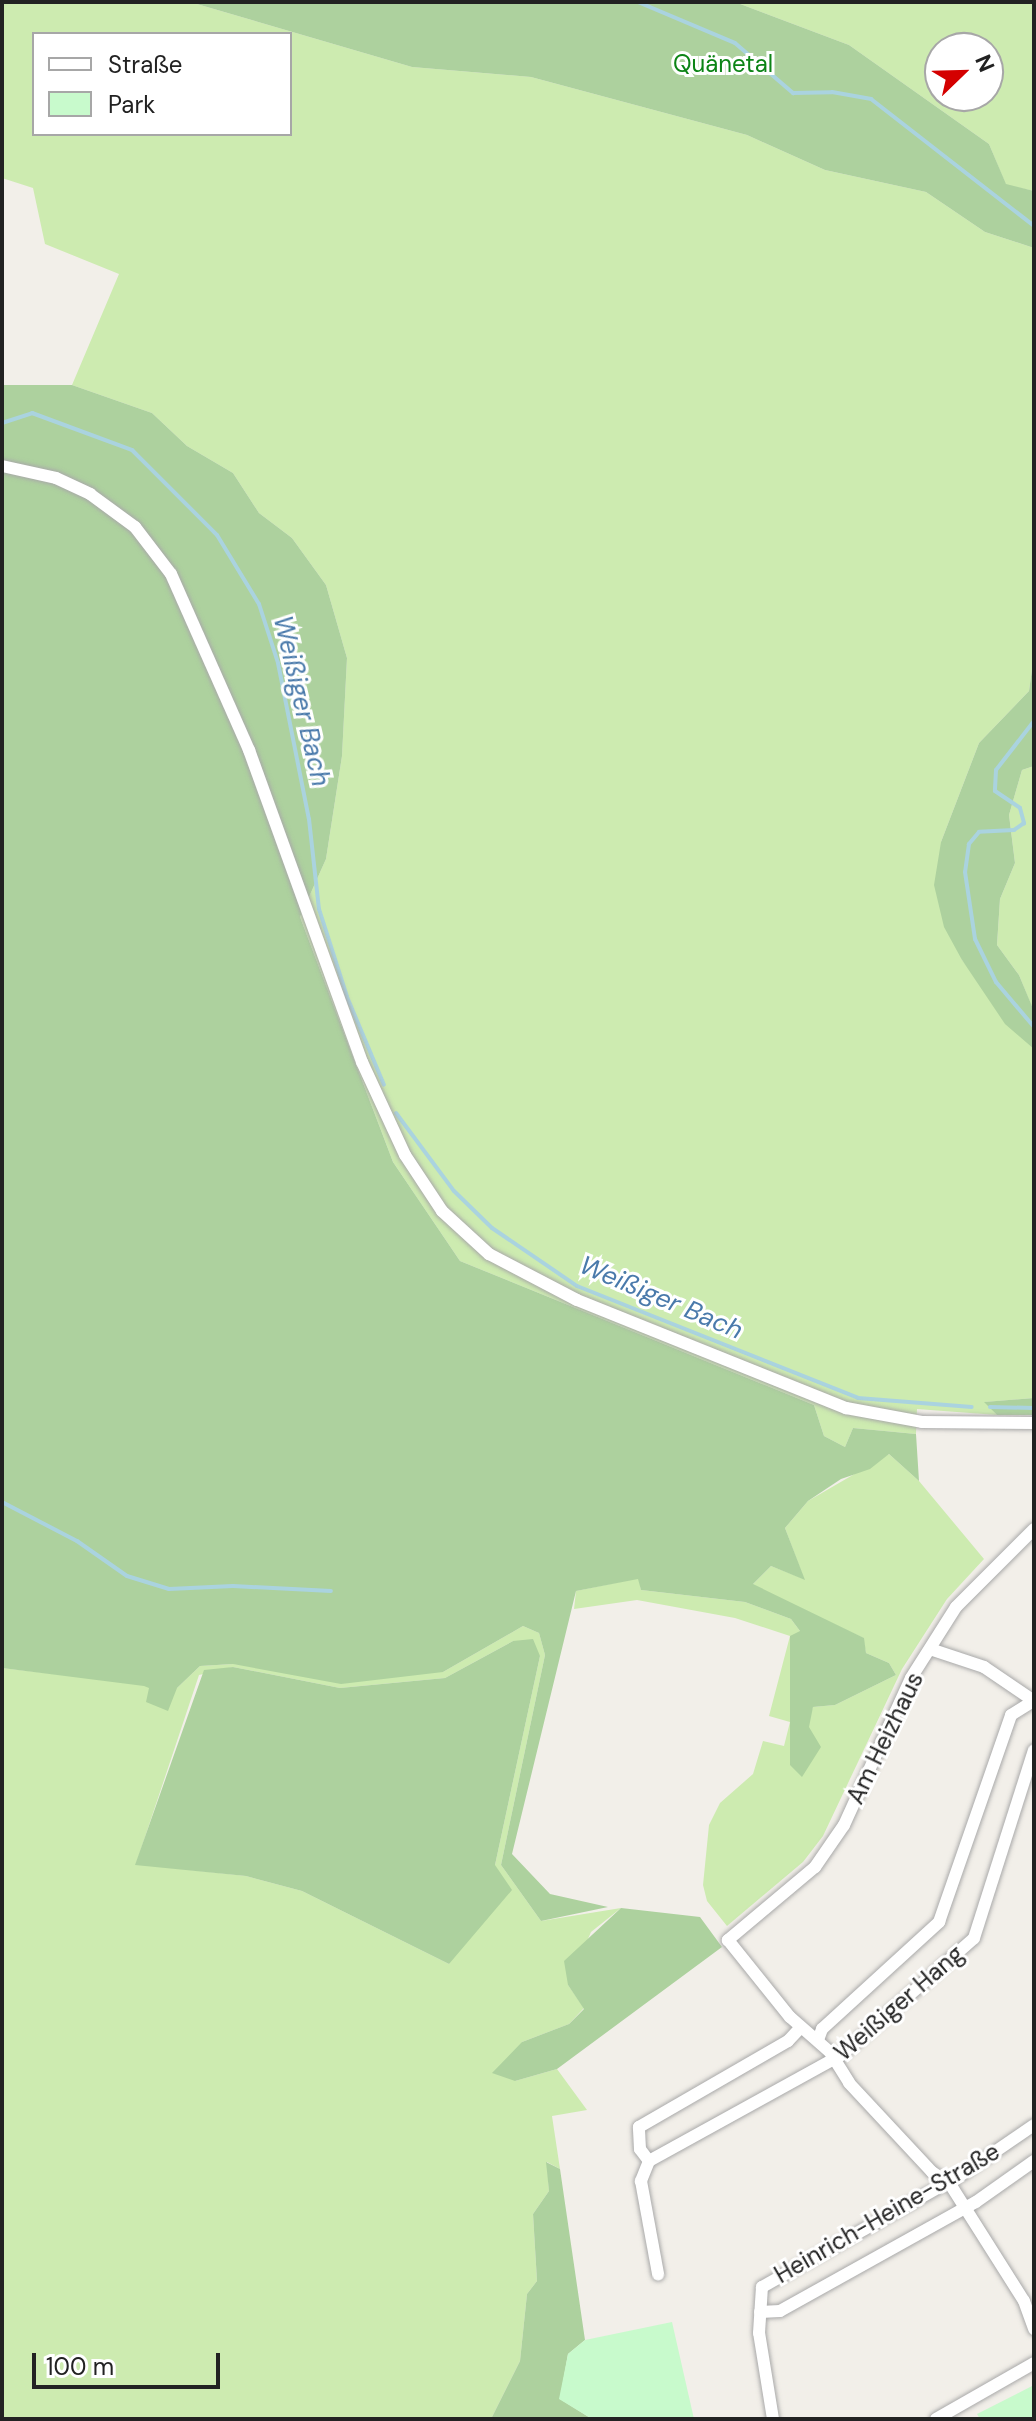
<!DOCTYPE html>
<html>
<head>
<meta charset="utf-8">
<style>
  body { margin:0 }
  #map { position:relative; width:1036px; height:2421px; overflow:hidden; background:#f2efe9; font-family:"DM Sans",sans-serif }
  div>[style] { position:absolute }
  [style*='--x'] { left:calc(var(--x)*1px); top:calc(var(--y)*1px); width:calc(var(--w)*1px); rotate:calc(var(--a)*1deg) }
  .grass>* { inset:0; background:#cdebb0 }
  .forest>* { inset:0; background:#add19e }
  .park>* { inset:0; background:#c8facc }
  .stream>* { height:4px; margin:-2px; padding:0 2px; transform-origin:2px; border-radius:2px; background:#aad3df }
  .roads { filter:drop-shadow(0 0 2px #a9a9a9) drop-shadow(0 0 2px #a9a9a9) }
  .minor>* { height:12px; margin:-6px; padding:0 6px; transform-origin:6px; border-radius:6px; background:#fff }
  span { translate:-50% -50%; white-space:nowrap; text-align:center; line-height:1.15; -webkit-text-stroke:6px #fff; paint-order:stroke }
  .park-label { font-size:24px; color:#0c8416 }
  .street-label { font-size:24px; color:#222 }
  .water-label { font-size:26px; color:#4a7aab; font-style:italic }
  .frame { position:absolute; inset:0; border:4px solid #222; pointer-events:none }
  .legend { position:absolute; left:32px; top:32px; width:260px; height:104px; box-sizing:border-box; background:#fff; border:2px solid #a7a7a7; margin:0; padding:10px 14px; list-style:none; font-size:24px; color:#222 }
  .legend li { display:flex; align-items:center; gap:16px; height:40px }
  .legend b { width:40px; border:2px solid #a7a7a7 }
  .north { position:absolute; left:924px; top:32px; width:80px; height:80px; box-sizing:border-box; background:#fff; border:2px solid #a7a7a7; border-radius:50%; rotate:67deg; font-size:22px; font-weight:700; line-height:32px; text-align:center; color:#222 }
  .north::after { content:''; display:block; margin:auto; width:28px; height:36px; background:#d40000; clip-path:polygon(50% 0,100% 100%,50% 72%,0 100%) }
  .scale { position:absolute; left:32px; top:2353px; width:188px; height:36px; box-sizing:border-box; border:4px solid #222; border-top:0; padding-left:10px; font-size:24px; line-height:28px; white-space:nowrap; color:#222; -webkit-text-stroke:6px #fff; paint-order:stroke }
</style>
</head>
<body>
<div id="map">
  <div class="grass">
    <div style="clip-path:polygon(evenodd,2px 2px,190px 2px,412px 67px,531px 77px,747px 135px,825px 170px,926px 192px,985px 232px,1034px 248px,1034px 655px,1029px 691px,979px 743px,941px 842px,962px 960px,1034px 1049px,1034px 1398px,985px 1402px,997px 1415px,917px 1409px,916px 1434px,853px 1428px,845px 1447px,824px 1436px,814px 1405px,460px 1261px,393px 1162px,300px 917px,326px 859px,342px 756px,347px 658px,326px 585px,292px 538px,259px 513px,233px 473px,187px 446px,152px 413px,72px 385px,119px 274px,45px 244px,33px 188px,2px 178px,2px 2px,34px 34px,290px 34px,290px 134px,34px 134px,34px 34px)"></div>
    <div style="clip-path:polygon(evenodd,735px 2px,1034px 2px,1034px 191px,1006px 185px,989px 144px,849px 45px,735px 2px,940px 48px,988px 48px,988px 96px,940px 96px,940px 48px)"></div>
    <div style="clip-path:polygon(1034px 766px,1034px 1012px,1019px 975px,997px 945px,1000px 899px,1015px 863px,1009px 815px,1022px 770px)"></div>
    <div style="clip-path:polygon(889px 1454px,919px 1481px,984px 1559px,947px 1599px,902px 1669px,823px 1836px,803px 1862px,727px 1926px,707px 1901px,703px 1885px,709px 1825px,720px 1803px,753px 1774px,763px 1741px,784px 1746px,790px 1722px,769px 1716px,790px 1636px,735px 1618px,637px 1600px,574px 1609px,576px 1591px,639px 1578px,641px 1590px,745px 1602px,791px 1619px,800px 1631px,790px 1682px,790px 1764px,813px 1707px,835px 1705px,896px 1675px,889px 1663px,866px 1653px,863px 1638px,752px 1585px,771px 1566px,804px 1579px,785px 1528px,808px 1501px)"></div>
    <div style="clip-path:polygon(evenodd,523px 1626px,539px 1633px,545px 1655px,501px 1865px,541px 1921px,621px 1908px,591px 1932px,568px 1985px,584px 2008px,569px 2024px,522px 2042px,515px 2081px,557px 2069px,587px 2110px,552px 2116px,560px 2169px,547px 2162px,549px 2191px,533px 2214px,537px 2281px,527px 2294px,520px 2361px,491px 2419px,2px 2419px,2px 1668px,177px 1688px,200px 1666px,233px 1664px,443px 1672px,523px 1626px,513px 1641px,540px 1656px,495px 1865px,449px 1964px,302px 1891px,246px 1876px,136px 1864px,199px 1675px,233px 1667px,340px 1688px,445px 1678px,513px 1641px)"></div>
  </div>
  <div class="forest">
    <div style="clip-path:polygon(190px 2px,735px 2px,849px 45px,989px 144px,1006px 184px,1034px 191px,1034px 248px,985px 232px,926px 192px,825px 170px,747px 135px,531px 77px,412px 67px)"></div>
    <div style="clip-path:polygon(2px 385px,72px 385px,152px 413px,187px 446px,233px 473px,259px 513px,292px 538px,326px 585px,347px 658px,342px 756px,326px 859px,300px 917px,393px 1162px,460px 1261px,814px 1405px,824px 1436px,845px 1447px,853px 1428px,916px 1434px,919px 1481px,889px 1454px,870px 1469px,841px 1479px,808px 1501px,785px 1528px,805px 1580px,771px 1566px,753px 1584px,864px 1638px,866px 1653px,889px 1663px,896px 1675px,835px 1705px,813px 1707px,809px 1727px,821px 1747px,802px 1777px,790px 1765px,790px 1636px,800px 1631px,791px 1619px,745px 1602px,641px 1590px,638px 1579px,576px 1591px,512px 1854px,550px 1894px,608px 1907px,541px 1921px,501px 1865px,545px 1655px,539px 1633px,523px 1626px,443px 1672px,341px 1684px,233px 1664px,200px 1666px,177px 1688px,168px 1711px,146px 1702px,149px 1688px,144px 1686px,2px 1668px)"></div>
    <div style="clip-path:polygon(1034px 655px,1034px 766px,1022px 770px,1009px 815px,1015px 863px,1000px 899px,997px 945px,1019px 975px,1034px 1011px,1034px 1049px,1005px 1024px,962px 960px,944px 927px,934px 885px,941px 842px,979px 743px,1029px 691px)"></div>
    <div style="clip-path:polygon(1034px 1398px,1034px 1415px,997px 1415px,984px 1402px)"></div>
    <div style="clip-path:polygon(533px 1639px,540px 1656px,495px 1865px,512px 1890px,449px 1964px,302px 1891px,246px 1876px,135px 1865px,204px 1670px,233px 1667px,340px 1688px,445px 1678px,513px 1641px)"></div>
    <div style="clip-path:polygon(621px 1908px,700px 1917px,722px 1947px,557px 2069px,515px 2081px,492px 2073px,522px 2042px,569px 2024px,584px 2009px,568px 1985px,564px 1961px)"></div>
    <div style="clip-path:polygon(546px 2162px,560px 2169px,585px 2340px,568px 2354px,560px 2399px,592px 2419px,491px 2419px,520px 2361px,527px 2294px,537px 2281px,533px 2214px,549px 2191px)"></div>
  </div>
  <div class="park">
    <div style="clip-path:polygon(672px 2322px,694px 2419px,592px 2419px,559px 2399px,568px 2354px,585px 2340px)"></div>
    <div style="clip-path:polygon(1034px 2385px,1034px 2419px,980px 2419px,977px 2414px)"></div>
  </div>
  <div class="stream">
    <div style="--x:638;--y:2;--w:105;--a:22.9"></div>
    <div style="--x:735;--y:43;--w:77;--a:40.8"></div>
    <div style="--x:793;--y:93;--w:39;--a:-1"></div>
    <div style="--x:832;--y:92;--w:40;--a:10"></div>
    <div style="--x:871;--y:99;--w:207;--a:37.9"></div>
    <div style="--x:2;--y:423;--w:32;--a:-18"></div>
    <div style="--x:32;--y:413;--w:107;--a:20.3"></div>
    <div style="--x:132;--y:450;--w:120;--a:45"></div>
    <div style="--x:217;--y:535;--w:81;--a:58.7"></div>
    <div style="--x:259;--y:604;--w:62;--a:72.1"></div>
    <div style="--x:278;--y:663;--w:159;--a:78.8"></div>
    <div style="--x:309;--y:819;--w:91;--a:83.7"></div>
    <div style="--x:319;--y:909;--w:92;--a:72.3"></div>
    <div style="--x:347;--y:997;--w:95;--a:67.2"></div>
    <div style="--x:1034;--y:721;--w:62;--a:127.8"></div>
    <div style="--x:996;--y:770;--w:21;--a:93"></div>
    <div style="--x:995;--y:791;--w:30;--a:34"></div>
    <div style="--x:1020;--y:808;--w:16;--a:75"></div>
    <div style="--x:1024;--y:823;--w:12;--a:145"></div>
    <div style="--x:1014;--y:830;--w:35;--a:177"></div>
    <div style="--x:979;--y:832;--w:16;--a:130"></div>
    <div style="--x:969;--y:844;--w:28;--a:98"></div>
    <div style="--x:965;--y:872;--w:68;--a:81.5"></div>
    <div style="--x:975;--y:939;--w:48;--a:64"></div>
    <div style="--x:996;--y:982;--w:59;--a:49.8"></div>
    <div style="--x:396;--y:1113;--w:97;--a:53.4"></div>
    <div style="--x:454;--y:1191;--w:53;--a:44.2"></div>
    <div style="--x:492;--y:1228;--w:103;--a:34.3"></div>
    <div style="--x:577;--y:1286;--w:302;--a:21.7"></div>
    <div style="--x:858;--y:1398;--w:114;--a:4.5"></div>
    <div style="--x:990;--y:1407;--w:44;--a:1.3"></div>
    <div style="--x:2;--y:1502;--w:85;--a:27.5"></div>
    <div style="--x:77;--y:1541;--w:61;--a:35"></div>
    <div style="--x:127;--y:1576;--w:44;--a:17.2"></div>
    <div style="--x:169;--y:1589;--w:64;--a:-2.7"></div>
    <div style="--x:233;--y:1586;--w:98;--a:2.9"></div>
  </div>
  <div class="roads">
    <div class="minor">
      <div style="--x:2;--y:466;--w:55;--a:12.5"></div>
      <div style="--x:56;--y:478;--w:38;--a:25"></div>
      <div style="--x:90;--y:494;--w:56;--a:36.3"></div>
      <div style="--x:135;--y:527;--w:59;--a:52.5"></div>
      <div style="--x:171;--y:574;--w:193;--a:66.1"></div>
      <div style="--x:249;--y:750;--w:332;--a:70.1"></div>
      <div style="--x:362;--y:1062;--w:102;--a:65.2"></div>
      <div style="--x:405;--y:1155;--w:67;--a:56.5"></div>
      <div style="--x:442;--y:1211;--w:64;--a:42.5"></div>
      <div style="--x:489;--y:1254;--w:99;--a:27.6"></div>
      <div style="--x:577;--y:1300;--w:290;--a:21.9"></div>
      <div style="--x:846;--y:1408;--w:77;--a:10.4"></div>
      <div style="--x:922;--y:1422;--w:112;--a:0.5"></div>
      <div style="--x:1034;--y:1529;--w:110;--a:135"></div>
      <div style="--x:956;--y:1607;--w:84;--a:122.4"></div>
      <div style="--x:911;--y:1678;--w:162;--a:114.5"></div>
      <div style="--x:844;--y:1825;--w:51;--a:124.6"></div>
      <div style="--x:815;--y:1867;--w:114;--a:140"></div>
      <div style="--x:728;--y:1940;--w:99;--a:51.2"></div>
      <div style="--x:790;--y:2017;--w:53;--a:41.2"></div>
      <div style="--x:830;--y:2052;--w:36;--a:58"></div>
      <div style="--x:849;--y:2083;--w:122;--a:47"></div>
      <div style="--x:932;--y:2172;--w:22;--a:34"></div>
      <div style="--x:950;--y:2184;--w:138;--a:57.7"></div>
      <div style="--x:1024;--y:2301;--w:30;--a:70"></div>
      <div style="--x:933;--y:1650;--w:54;--a:18.4"></div>
      <div style="--x:984;--y:1667;--w:60;--a:34.2"></div>
      <div style="--x:818;--y:2040;--w:12;--a:-70"></div>
      <div style="--x:822;--y:2029;--w:159;--a:-42.4"></div>
      <div style="--x:939;--y:1922;--w:219;--a:-70.8"></div>
      <div style="--x:1011;--y:1715;--w:26;--a:-32"></div>
      <div style="--x:649;--y:2161;--w:219;--a:-28.9"></div>
      <div style="--x:841;--y:2055;--w:177;--a:-41.3"></div>
      <div style="--x:974;--y:1938;--w:197;--a:-72.3"></div>
      <div style="--x:649;--y:2161;--w:15;--a:-127"></div>
      <div style="--x:640;--y:2149;--w:22;--a:-93"></div>
      <div style="--x:639;--y:2127;--w:172;--a:-30"></div>
      <div style="--x:788;--y:2041;--w:18;--a:-47"></div>
      <div style="--x:649;--y:2161;--w:22;--a:112"></div>
      <div style="--x:641;--y:2181;--w:95;--a:79.6"></div>
      <div style="--x:760;--y:2312;--w:20;--a:-3"></div>
      <div style="--x:780;--y:2311;--w:224;--a:-29.1"></div>
      <div style="--x:976;--y:2202;--w:71;--a:-35.3"></div>
      <div style="--x:773;--y:2419;--w:87;--a:-99.2"></div>
      <div style="--x:759;--y:2333;--w:46;--a:-86.3"></div>
      <div style="--x:762;--y:2287;--w:228;--a:-29.4"></div>
      <div style="--x:961;--y:2175;--w:88;--a:-34.4"></div>
      <div style="--x:936;--y:2419;--w:113;--a:-29.7"></div>
    </div>
  </div>
  <div class="park-label">
    <span style="left:723px;top:64px">Quänetal</span>
  </div>
  <div class="street-label">
    <span style="left:885px;top:1738px;rotate:-64deg">Am Heizhaus</span>
    <span style="left:899px;top:2003px;rotate:-41deg">Weißiger Hang</span>
    <span style="left:887px;top:2213px;rotate:-30deg">Heinrich-Heine-Straße</span>
  </div>
  <div class="water-label">
    <span style="left:301px;top:701px;rotate:77deg">Weißiger Bach</span>
    <span style="left:661px;top:1298px;rotate:23deg">Weißiger Bach</span>
  </div>
  <div class="frame"></div>
  <ul class="legend">
  <li><b style="height:10px;background:#fff"></b>Straße</li>
  <li><b style="height:22px;background:#c8facc"></b>Park</li>
  </ul>
  <div class="north">N</div>
  <div class="scale">100 m</div>
</div>
</body>
</html>
